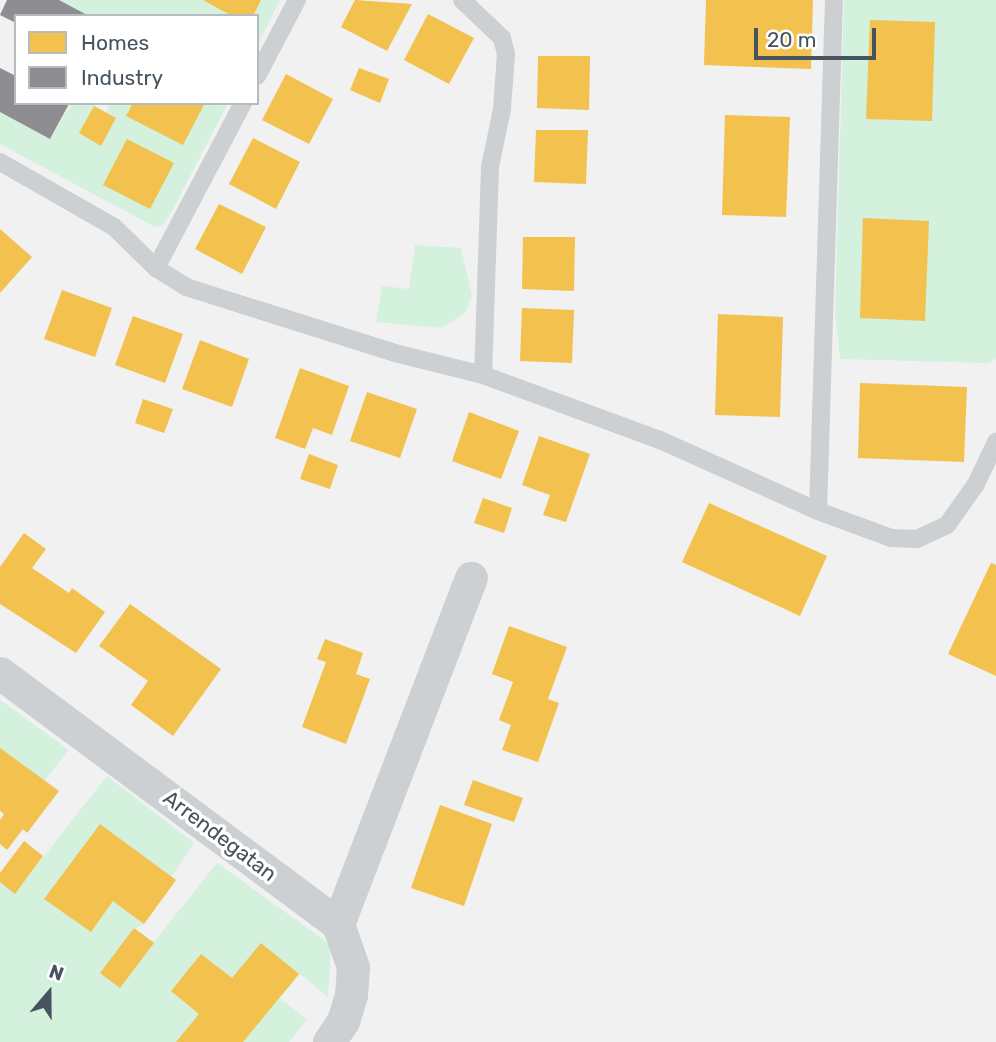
<!DOCTYPE html>
<html>
<head>
<meta charset="utf-8">
<style>
  body { margin:0 }
  #map { position:relative; width:996px; height:1042px; overflow:hidden; background:#f1f1f1; font-family:Rubik,sans-serif }
  div>[style] { position:absolute }
  [style*='--x'] { left:calc(var(--x)*1px); top:calc(var(--y)*1px); width:calc(var(--w)*1px); rotate:calc(var(--a)*1deg) }
  .green>* { inset:0; background:#d4f1de }
  .homes>* { inset:0; background:#f2c14e }
  .industry>* { inset:0; background:#8d8d92 }
  .lane>* { height:18px; margin:-9px; padding:0 9px; transform-origin:9px; border-radius:9px; background:#ccd0d2 }
  .street>* { height:33px; margin:-16.5px; padding:0 16.5px; transform-origin:16.5px; border-radius:16.5px; background:#ccd0d2 }
  span { translate:-50% -50%; white-space:nowrap; text-align:center; line-height:1.15; -webkit-text-stroke:7px #fff; paint-order:stroke }
  .street-label { font-size:21px; color:#47545e }
  .legend { position:absolute; left:14px; top:14px; width:245px; height:91px; box-sizing:border-box; background:#fff; border:2px solid #b5bbbf; margin:0; padding:9px 12px; list-style:none; font-size:21px; color:#47545e }
  .legend li { display:flex; align-items:center; gap:14px; height:35px }
  .legend b { width:35px; border:2px solid #b5bbbf }
  .north { position:absolute; left:14px; top:958px; width:70px; height:70px; -webkit-text-stroke:5px #fff; paint-order:stroke; rotate:20deg; font-size:19px; font-weight:700; line-height:28px; text-align:center; color:#47545e }
  .north::after { content:''; display:block; margin:auto; width:24px; height:32px; background:#47545e; clip-path:polygon(50% 0,100% 100%,50% 72%,0 100%) }
  .scale { position:absolute; left:754px; top:28px; width:122px; height:32px; box-sizing:border-box; border:4px solid #47545e; border-top:0; padding-left:9px; font-size:21px; line-height:24px; white-space:nowrap; color:#47545e; -webkit-text-stroke:5px #fff; paint-order:stroke }
</style>
</head>
<body>
<div id="map">
  <div class="green">
    <div style="clip-path:polygon(59px 0,280px 0,257px 46px,257px 16px,89px 16px)"></div>
    <div style="clip-path:polygon(844px 0,996px 0,996px 359px,988px 363px,840px 359px,835px 312px)"></div>
    <div style="clip-path:polygon(72px 103px,90px 103px,106px 112px,110px 103px,228px 103px,172px 211px,163px 225px,155px 227px,0 144px,0 112px,50px 139px)"></div>
    <div style="clip-path:polygon(415px 245px,461px 248px,472px 296px,466px 312px,442px 328px,376px 322px,382px 286px,409px 289px)"></div>
    <div style="clip-path:polygon(0 700px,69px 750px,44px 781px,0 748px)"></div>
    <div style="clip-path:polygon(107px 776px,194px 843px,172px 876px,176px 880px,144px 924px,135px 929px,154px 942px,217px 863px,331px 945px,328px 997px,300px 974px,280px 998px,307px 1020px,289px 1042px,0 1042px,0 882px,15px 893px)"></div>
  </div>
  <div class="homes">
    <div style="clip-path:polygon(203px 0,261px 0,253px 16px,232px 16px)"></div>
    <div style="clip-path:polygon(355px 0,412px 4px,387px 51px,341px 27px)"></div>
    <div style="clip-path:polygon(706px 0,813px 0,811px 69px,704px 65px)"></div>
    <div style="clip-path:polygon(428px 14px,474px 38px,449px 84px,404px 60px)"></div>
    <div style="clip-path:polygon(870px 20px,935px 22px,932px 121px,866px 119px)"></div>
    <div style="clip-path:polygon(538px 56px,590px 56px,589px 110px,537px 108px)"></div>
    <div style="clip-path:polygon(359px 68px,389px 79px,380px 103px,350px 90px)"></div>
    <div style="clip-path:polygon(286px 74px,333px 99px,309px 144px,262px 120px)"></div>
    <div style="clip-path:polygon(133px 103px,205px 103px,183px 145px,126px 116px)"></div>
    <div style="clip-path:polygon(94px 106px,116px 118px,101px 146px,79px 133px)"></div>
    <div style="clip-path:polygon(725px 115px,790px 117px,786px 217px,722px 215px)"></div>
    <div style="clip-path:polygon(536px 130px,588px 130px,586px 184px,534px 182px)"></div>
    <div style="clip-path:polygon(253px 138px,300px 162px,276px 209px,229px 184px)"></div>
    <div style="clip-path:polygon(127px 139px,174px 163px,150px 209px,103px 185px)"></div>
    <div style="clip-path:polygon(219px 204px,266px 227px,242px 274px,195px 249px)"></div>
    <div style="clip-path:polygon(863px 218px,929px 221px,925px 321px,860px 318px)"></div>
    <div style="clip-path:polygon(0 229px,32px 257px,0 293px)"></div>
    <div style="clip-path:polygon(523px 237px,575px 237px,574px 291px,522px 289px)"></div>
    <div style="clip-path:polygon(62px 290px,112px 308px,95px 357px,44px 339px)"></div>
    <div style="clip-path:polygon(522px 308px,574px 310px,572px 363px,520px 361px)"></div>
    <div style="clip-path:polygon(718px 314px,783px 317px,780px 417px,715px 415px)"></div>
    <div style="clip-path:polygon(133px 316px,183px 334px,165px 383px,115px 365px)"></div>
    <div style="clip-path:polygon(200px 340px,249px 359px,232px 407px,182px 389px)"></div>
    <div style="clip-path:polygon(300px 368px,349px 386px,332px 435px,313px 428px,305px 449px,275px 438px)"></div>
    <div style="clip-path:polygon(860px 383px,967px 387px,964px 462px,858px 458px)"></div>
    <div style="clip-path:polygon(367px 392px,417px 409px,400px 458px,350px 441px)"></div>
    <div style="clip-path:polygon(143px 399px,173px 409px,164px 433px,135px 423px)"></div>
    <div style="clip-path:polygon(469px 412px,519px 431px,501px 479px,452px 461px)"></div>
    <div style="clip-path:polygon(539px 436px,590px 454px,566px 522px,543px 515px,550px 495px,522px 485px)"></div>
    <div style="clip-path:polygon(309px 454px,338px 465px,330px 489px,300px 479px)"></div>
    <div style="clip-path:polygon(483px 498px,512px 508px,504px 533px,474px 523px)"></div>
    <div style="clip-path:polygon(709px 503px,827px 556px,800px 616px,682px 562px)"></div>
    <div style="clip-path:polygon(24px 533px,46px 549px,32px 568px,69px 593px,72px 588px,105px 612px,76px 653px,0 604px,0 567px)"></div>
    <div style="clip-path:polygon(991px 563px,996px 565px,996px 676px,948px 654px)"></div>
    <div style="clip-path:polygon(130px 604px,221px 669px,173px 736px,131px 705px,148px 681px,99px 646px)"></div>
    <div style="clip-path:polygon(509px 626px,567px 647px,548px 699px,559px 703px,538px 762px,502px 750px,511px 725px,499px 720px,513px 682px,492px 674px)"></div>
    <div style="clip-path:polygon(325px 639px,363px 653px,356px 674px,370px 679px,346px 744px,302px 727px,326px 662px,317px 659px)"></div>
    <div style="clip-path:polygon(0 748px,59px 791px,27px 833px,23px 829px,7px 850px,0 844px,0 820px,4px 814px,0 811px)"></div>
    <div style="clip-path:polygon(473px 780px,523px 798px,514px 822px,464px 805px)"></div>
    <div style="clip-path:polygon(440px 805px,492px 824px,464px 906px,411px 888px)"></div>
    <div style="clip-path:polygon(100px 824px,176px 880px,144px 924px,113px 901px,91px 932px,44px 899px)"></div>
    <div style="clip-path:polygon(24px 841px,43px 856px,15px 894px,0 882px,0 873px)"></div>
    <div style="clip-path:polygon(134px 928px,154px 943px,120px 988px,100px 973px)"></div>
    <div style="clip-path:polygon(261px 943px,299px 974px,243px 1042px,176px 1042px,199px 1014px,171px 991px,201px 954px,232px 978px)"></div>
  </div>
  <div class="industry">
    <div style="clip-path:polygon(7px 0,59px 0,89px 16px,16px 16px,16px 23px,0 15px)"></div>
    <div style="clip-path:polygon(0 68px,16px 76px,16px 103px,69px 104px,50px 139px,0 112px)"></div>
  </div>
  <div class="lane">
    <div style="--x:462;--y:0;--w:55;--a:43.5"></div>
    <div style="--x:502;--y:38;--w:16;--a:76"></div>
    <div style="--x:506;--y:54;--w:55;--a:94.2"></div>
    <div style="--x:502;--y:109;--w:59;--a:101.7"></div>
    <div style="--x:490;--y:167;--w:208;--a:91.9"></div>
    <div style="--x:257;--y:76;--w:86;--a:-62.2"></div>
    <div style="--x:0;--y:162;--w:131;--a:29.7"></div>
    <div style="--x:114;--y:227;--w:59;--a:44.3"></div>
    <div style="--x:156;--y:268;--w:36;--a:32"></div>
    <div style="--x:186;--y:287;--w:219;--a:17.5"></div>
    <div style="--x:395;--y:353;--w:91;--a:14"></div>
    <div style="--x:483;--y:375;--w:189;--a:20.2"></div>
    <div style="--x:660;--y:440;--w:173;--a:24.2"></div>
    <div style="--x:818;--y:511;--w:78;--a:20.3"></div>
    <div style="--x:891;--y:538;--w:26;--a:2"></div>
    <div style="--x:917;--y:539;--w:33;--a:-25"></div>
    <div style="--x:947;--y:525;--w:50;--a:-54.7"></div>
    <div style="--x:976;--y:484;--w:47;--a:-64.5"></div>
    <div style="--x:156;--y:268;--w:187;--a:-62.2"></div>
    <div style="--x:818;--y:511;--w:511;--a:-88.21"></div>
  </div>
  <div class="street">
    <div style="--x:0;--y:673;--w:421;--a:36.6"></div>
    <div style="--x:338;--y:924;--w:46;--a:70.8"></div>
    <div style="--x:353;--y:967;--w:28;--a:94"></div>
    <div style="--x:351;--y:995;--w:27;--a:107"></div>
    <div style="--x:343;--y:1021;--w:25;--a:124"></div>
    <div style="--x:338;--y:924;--w:371;--a:-69"></div>
  </div>
  <div class="street-label">
    <span style="left:220px;top:836px;rotate:37deg">Arrendegatan</span>
  </div>
  <ul class="legend">
  <li><b style="height:19px;background:#f2c14e"></b>Homes</li>
  <li><b style="height:19px;background:#8d8d92"></b>Industry</li>
  </ul>
  <div class="north">N</div>
  <div class="scale">20 m</div>
</div>
</body>
</html>
